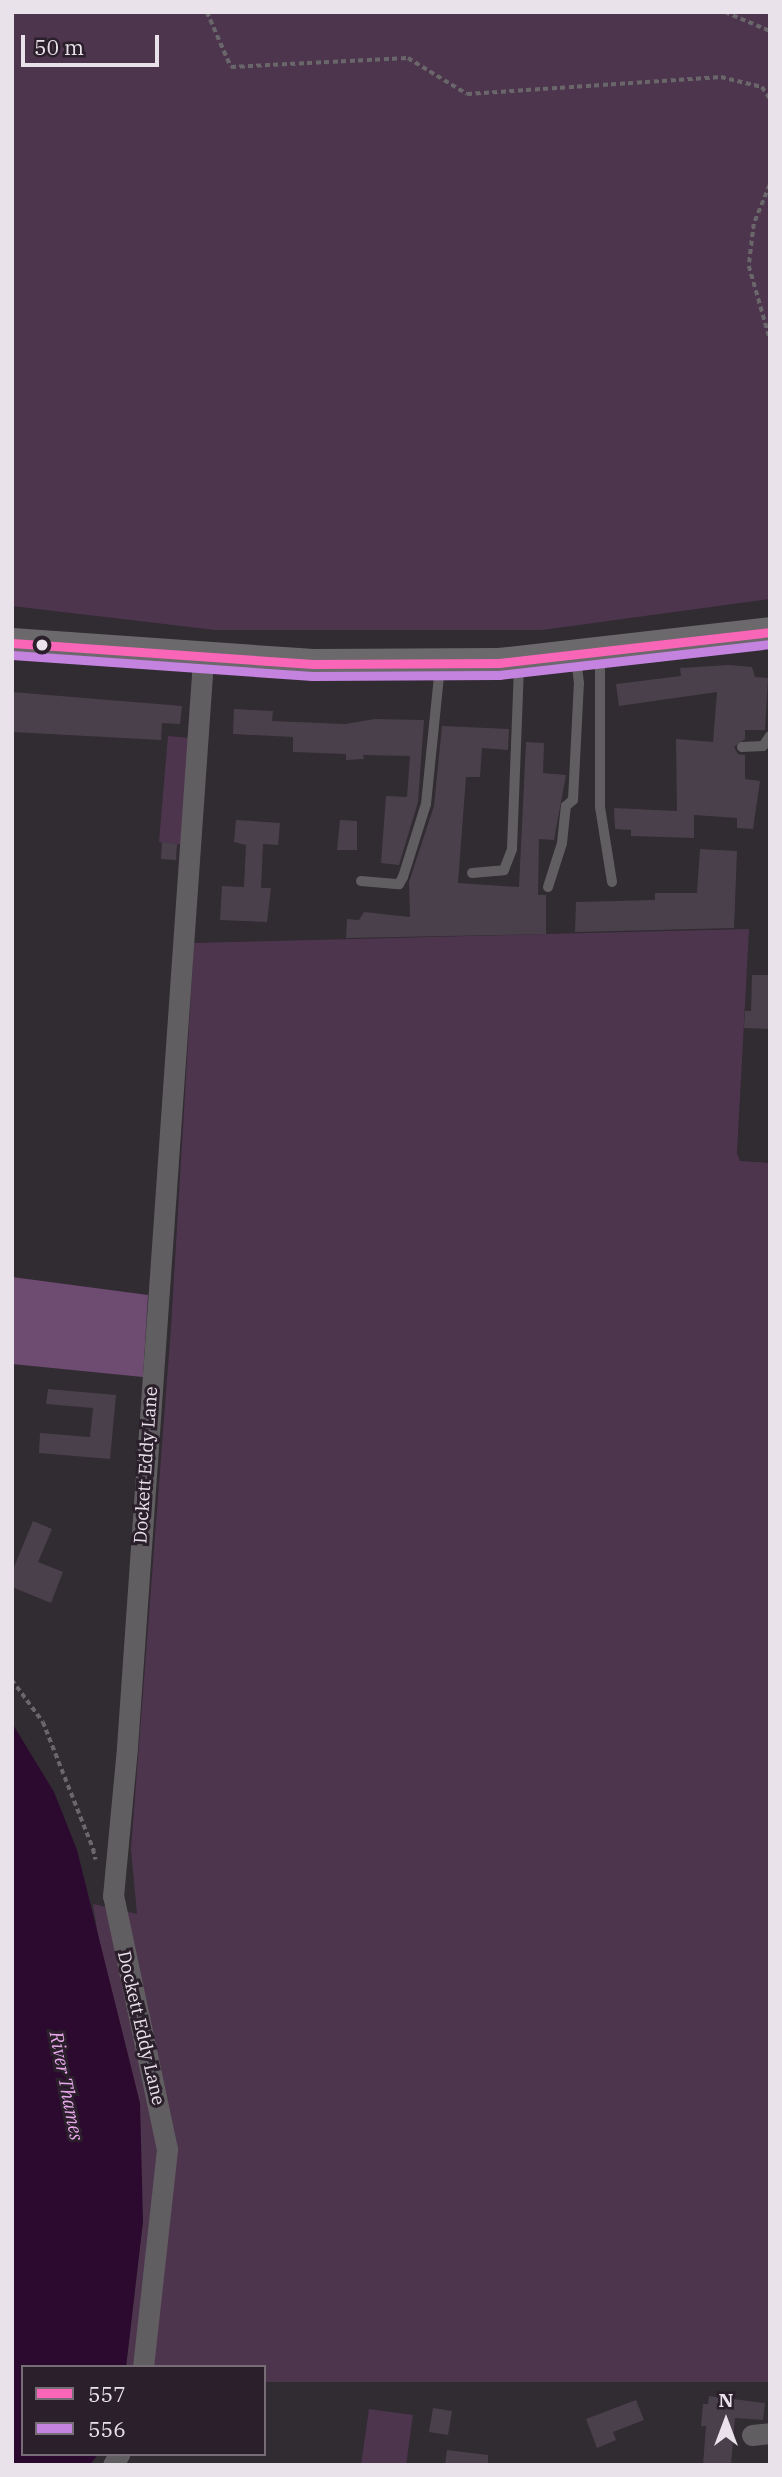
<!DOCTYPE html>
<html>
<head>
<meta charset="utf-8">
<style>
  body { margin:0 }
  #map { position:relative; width:782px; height:2477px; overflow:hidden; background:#312b32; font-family:"IBM Plex Serif",serif }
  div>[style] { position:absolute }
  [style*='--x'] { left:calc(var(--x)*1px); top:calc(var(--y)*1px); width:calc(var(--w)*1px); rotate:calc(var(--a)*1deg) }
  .green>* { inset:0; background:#4d354e }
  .forest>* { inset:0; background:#6e4b71 }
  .water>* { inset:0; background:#2c092e }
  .building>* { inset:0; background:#4a404b }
  .path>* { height:3.5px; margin-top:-1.75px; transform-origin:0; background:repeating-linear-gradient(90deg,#6a676a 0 5px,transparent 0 8.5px) }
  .lane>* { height:10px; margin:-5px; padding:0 5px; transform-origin:5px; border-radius:5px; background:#615e61 }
  .street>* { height:21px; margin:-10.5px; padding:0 10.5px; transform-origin:10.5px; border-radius:10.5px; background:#615e61 }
  .secondary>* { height:30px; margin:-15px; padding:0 15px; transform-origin:15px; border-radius:15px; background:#6c696c }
  .bus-1>* { height:9px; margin:-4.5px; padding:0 4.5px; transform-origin:4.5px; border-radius:4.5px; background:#fa66b7 }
  .bus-2>* { height:9px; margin:-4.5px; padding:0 4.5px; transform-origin:4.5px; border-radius:4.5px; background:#c483df }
  .dots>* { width:19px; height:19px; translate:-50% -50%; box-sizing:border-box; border:4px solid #2a1f2b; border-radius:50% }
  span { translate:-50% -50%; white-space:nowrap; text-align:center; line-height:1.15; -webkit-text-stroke:6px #2a1f2b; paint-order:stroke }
  .street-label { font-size:18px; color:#eae2ea }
  .water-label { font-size:19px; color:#e8a9eb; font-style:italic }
  .frame { position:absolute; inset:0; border:14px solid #eae2ea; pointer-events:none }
  .legend { position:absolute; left:21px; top:2365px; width:245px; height:91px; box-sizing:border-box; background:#2a1f2b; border:2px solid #776d77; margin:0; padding:9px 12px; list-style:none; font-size:21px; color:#eae2ea }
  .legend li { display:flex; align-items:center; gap:14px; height:35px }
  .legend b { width:35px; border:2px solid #776d77 }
  .north { position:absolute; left:691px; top:2386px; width:70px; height:70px; -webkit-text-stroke:5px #2a1f2b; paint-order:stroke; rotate:0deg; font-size:19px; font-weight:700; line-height:28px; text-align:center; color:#eae2ea }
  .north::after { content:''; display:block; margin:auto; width:24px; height:32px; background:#eae2ea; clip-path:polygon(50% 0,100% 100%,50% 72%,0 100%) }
  .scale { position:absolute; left:21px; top:35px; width:138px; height:32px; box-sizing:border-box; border:4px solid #eae2ea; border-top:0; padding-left:9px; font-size:21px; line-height:24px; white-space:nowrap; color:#eae2ea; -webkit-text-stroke:5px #2a1f2b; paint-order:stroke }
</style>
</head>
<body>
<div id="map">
  <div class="green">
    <div style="clip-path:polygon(12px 12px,770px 12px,770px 599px,542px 630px,215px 630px,12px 606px)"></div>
    <div style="clip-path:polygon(168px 736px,190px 738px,184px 845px,159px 842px)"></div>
    <div style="clip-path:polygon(749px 929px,737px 1153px,740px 1161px,770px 1163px,770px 2382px,264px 2382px,264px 2367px,126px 2367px,143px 2221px,93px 1904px,137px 1914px,131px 1849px,171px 1328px,194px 943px)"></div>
    <div style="clip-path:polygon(369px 2409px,413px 2415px,406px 2465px,361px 2465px)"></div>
  </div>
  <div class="forest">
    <div style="clip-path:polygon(12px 1277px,148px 1295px,143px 1377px,12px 1364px)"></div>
  </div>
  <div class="water">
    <div style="clip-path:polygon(12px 1723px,54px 1792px,77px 1850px,140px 2103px,143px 2221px,126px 2367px,23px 2367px,23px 2454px,98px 2454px,90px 2465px,12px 2465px)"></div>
  </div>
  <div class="building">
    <div style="clip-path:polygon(729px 665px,752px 667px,755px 677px,768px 678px,765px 730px,745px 730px,745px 739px,734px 747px,738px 754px,745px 755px,745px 779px,760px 781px,753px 829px,737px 828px,737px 818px,694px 815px,694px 838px,631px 836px,631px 830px,615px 829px,614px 808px,677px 811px,676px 739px,713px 742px,717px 692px,619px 706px,616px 684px,681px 676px,680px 668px)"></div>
    <div style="clip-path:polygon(12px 692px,182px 706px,180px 724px,162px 723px,161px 740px,12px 732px)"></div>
    <div style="clip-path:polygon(234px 709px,273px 711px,272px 721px,345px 724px,375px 719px,424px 720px,418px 802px,399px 865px,381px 863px,386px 796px,407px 797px,410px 756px,363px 755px,364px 759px,346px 760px,346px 754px,293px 752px,293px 737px,233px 734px)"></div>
    <div style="clip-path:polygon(442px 726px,509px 729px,508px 750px,482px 748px,480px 777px,466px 777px,458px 883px,519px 887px,526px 742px,544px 743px,543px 773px,566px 775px,554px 840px,539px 839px,538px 895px,546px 895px,546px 934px,346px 938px,347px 919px,359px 920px,364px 912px,410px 917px,409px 882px,434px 806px)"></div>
    <div style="clip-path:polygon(236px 820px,280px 823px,278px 845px,263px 844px,261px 888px,271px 888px,267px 922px,220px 920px,222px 886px,244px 887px,246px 845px,234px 842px)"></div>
    <div style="clip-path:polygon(340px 820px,357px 821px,357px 850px,337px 850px)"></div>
    <div style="clip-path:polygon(162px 842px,177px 844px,176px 860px,161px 859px)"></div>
    <div style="clip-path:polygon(700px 849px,737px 851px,734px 928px,575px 932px,576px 902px,655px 900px,655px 893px,697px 893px)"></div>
    <div style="clip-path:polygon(752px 975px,770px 975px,770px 1029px,744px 1028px,745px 1011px,751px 1011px)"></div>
    <div style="clip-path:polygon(48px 1389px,116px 1395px,110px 1459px,39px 1453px,40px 1433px,90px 1437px,93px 1408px,46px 1404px)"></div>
    <div style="clip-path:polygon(33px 1521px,52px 1529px,38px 1562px,63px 1572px,51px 1603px,12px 1587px,12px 1572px)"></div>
    <div style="clip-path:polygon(709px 2396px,765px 2403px,763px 2420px,735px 2418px,731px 2465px,703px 2465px,706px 2426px,701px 2426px,703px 2404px,708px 2404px)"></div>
    <div style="clip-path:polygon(636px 2400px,644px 2420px,613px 2432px,616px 2440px,597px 2448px,586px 2419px)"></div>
    <div style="clip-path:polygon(433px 2408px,452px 2411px,448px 2435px,429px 2432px)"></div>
    <div style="clip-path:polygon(447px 2450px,488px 2455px,488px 2465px,445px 2465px)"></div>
  </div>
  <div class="path">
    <div style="--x:207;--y:12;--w:60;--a:66.4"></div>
    <div style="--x:231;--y:67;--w:177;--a:-2.9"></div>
    <div style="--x:408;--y:58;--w:69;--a:31.4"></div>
    <div style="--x:467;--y:94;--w:255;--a:-3.8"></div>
    <div style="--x:721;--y:77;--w:42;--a:13.7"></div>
    <div style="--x:762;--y:87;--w:14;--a:56"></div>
    <div style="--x:725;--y:12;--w:49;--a:22.9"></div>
    <div style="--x:770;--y:185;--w:42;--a:112.3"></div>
    <div style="--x:754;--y:224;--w:42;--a:96.8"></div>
    <div style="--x:749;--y:266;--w:76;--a:74"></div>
    <div style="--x:12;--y:1680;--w:52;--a:53.6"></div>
    <div style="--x:43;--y:1722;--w:139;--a:68.4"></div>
    <div style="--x:93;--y:1849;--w:11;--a:75"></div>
  </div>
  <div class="lane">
    <div style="--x:600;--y:654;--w:153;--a:90"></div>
    <div style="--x:600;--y:807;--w:76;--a:80.9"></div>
    <div style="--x:742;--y:747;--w:21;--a:-3"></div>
    <div style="--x:763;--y:746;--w:12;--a:-55"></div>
    <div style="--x:472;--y:873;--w:32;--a:-5"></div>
    <div style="--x:504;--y:870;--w:22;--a:-69"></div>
    <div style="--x:512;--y:849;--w:186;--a:-87.8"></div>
    <div style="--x:361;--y:881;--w:38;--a:5"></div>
    <div style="--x:399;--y:884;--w:8;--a:-60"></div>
    <div style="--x:403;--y:877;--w:77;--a:-72.5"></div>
    <div style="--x:426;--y:804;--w:139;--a:-84.2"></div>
    <div style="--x:548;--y:887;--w:46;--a:-72.3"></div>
    <div style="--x:562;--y:843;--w:37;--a:-84"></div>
    <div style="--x:566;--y:806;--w:9;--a:-41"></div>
    <div style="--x:573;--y:800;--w:117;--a:-87.1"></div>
    <div style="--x:579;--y:683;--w:26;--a:-97"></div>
  </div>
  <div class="street">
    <div style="--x:143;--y:2367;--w:219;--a:-83.7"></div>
    <div style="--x:167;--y:2149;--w:259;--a:-102"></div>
    <div style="--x:113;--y:1896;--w:150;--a:-84.6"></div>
    <div style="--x:127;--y:1747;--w:1091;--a:-86"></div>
    <div style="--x:752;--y:2435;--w:18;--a:-6"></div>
    <div style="--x:113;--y:2465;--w:13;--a:-61"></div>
  </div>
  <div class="secondary">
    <div style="--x:12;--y:643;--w:302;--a:4"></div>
    <div style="--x:313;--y:664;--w:186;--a:-0.3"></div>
    <div style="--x:499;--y:663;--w:273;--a:-6.5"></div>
  </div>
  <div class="bus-1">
    <div style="--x:12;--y:643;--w:302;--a:4"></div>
    <div style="--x:313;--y:664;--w:186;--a:-0.3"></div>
    <div style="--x:499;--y:663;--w:273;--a:-6.5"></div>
  </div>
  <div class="bus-2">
    <div style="--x:12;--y:655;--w:301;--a:4"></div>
    <div style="--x:312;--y:676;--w:187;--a:-0.3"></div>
    <div style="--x:499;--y:675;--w:273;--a:-6.5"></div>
  </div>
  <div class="dots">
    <div style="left:42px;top:645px;background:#eae2ea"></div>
  </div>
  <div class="street-label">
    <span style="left:146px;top:1465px;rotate:-86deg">Dockett Eddy Lane</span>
    <span style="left:141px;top:2028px;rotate:77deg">Dockett Eddy Lane</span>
  </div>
  <div class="water-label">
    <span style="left:66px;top:2086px;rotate:79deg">River Thames</span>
  </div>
  <div class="frame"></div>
  <ul class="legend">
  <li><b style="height:9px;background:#fa66b7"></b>557</li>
  <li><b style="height:9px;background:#c483df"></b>556</li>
  </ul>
  <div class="north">N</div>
  <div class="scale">50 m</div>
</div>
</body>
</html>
